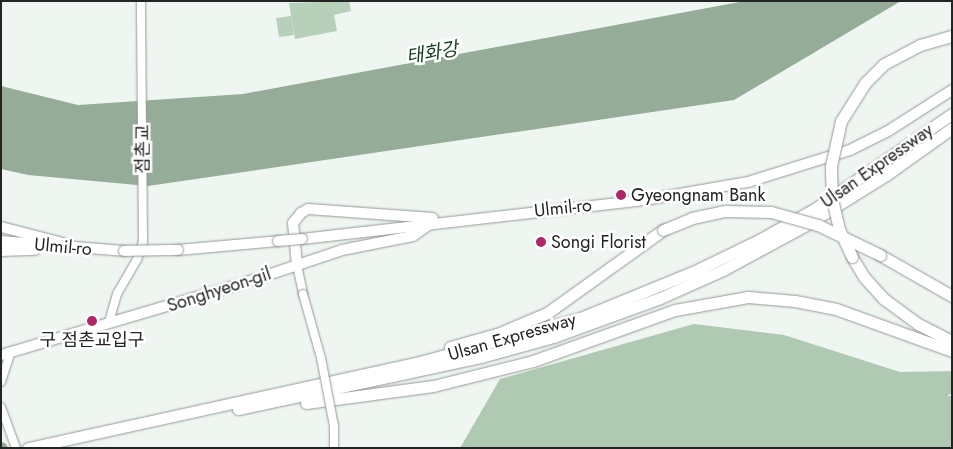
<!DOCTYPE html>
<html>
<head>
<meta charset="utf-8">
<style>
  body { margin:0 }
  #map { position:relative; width:953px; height:449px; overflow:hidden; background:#eff5f0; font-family:Jost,"Noto Sans KR",sans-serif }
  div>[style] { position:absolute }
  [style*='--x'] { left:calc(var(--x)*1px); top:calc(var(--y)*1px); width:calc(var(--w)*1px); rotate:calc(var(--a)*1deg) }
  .green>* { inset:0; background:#b7d0ba }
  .forest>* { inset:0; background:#b0c9b3 }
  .water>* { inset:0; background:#95ad98 }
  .river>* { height:11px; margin:-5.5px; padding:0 5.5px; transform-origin:5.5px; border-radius:5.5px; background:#95ad98 }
  .roads { filter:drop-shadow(0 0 1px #949a95) drop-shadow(0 0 1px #949a95) }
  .minor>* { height:8px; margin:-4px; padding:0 4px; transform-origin:4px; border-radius:4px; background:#fff }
  .major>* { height:10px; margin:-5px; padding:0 5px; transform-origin:5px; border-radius:5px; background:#fff }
  .highway>* { height:11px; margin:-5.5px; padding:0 5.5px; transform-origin:5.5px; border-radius:5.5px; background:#fff }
  .bridges { filter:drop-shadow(0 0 1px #949a95) drop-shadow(0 0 1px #949a95) }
  .minor-bridge>* { height:8px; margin:-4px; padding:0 4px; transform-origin:4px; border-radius:4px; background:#fff }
  .major-bridge>* { height:10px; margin:-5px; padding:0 5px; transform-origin:5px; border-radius:5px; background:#fff }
  .highway-bridge>* { height:11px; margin:-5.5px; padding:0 5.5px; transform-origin:5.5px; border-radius:5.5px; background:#fff }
  .dots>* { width:14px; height:14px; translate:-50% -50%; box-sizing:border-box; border:2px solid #fff; border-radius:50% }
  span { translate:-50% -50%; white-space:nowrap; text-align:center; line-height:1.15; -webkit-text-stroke:5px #fff; paint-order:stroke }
  .street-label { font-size:18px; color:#222523 }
  .poi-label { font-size:18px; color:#222523 }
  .left { translate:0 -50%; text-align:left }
  .water-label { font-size:19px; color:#153d1f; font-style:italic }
  .frame { position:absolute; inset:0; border:2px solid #222523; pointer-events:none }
</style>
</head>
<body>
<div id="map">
  <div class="green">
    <div style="clip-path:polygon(349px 1px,351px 11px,334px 15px,337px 31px,295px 39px,289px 3px)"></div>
    <div style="clip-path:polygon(291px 16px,294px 35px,279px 37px,276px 18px)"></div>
  </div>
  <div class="forest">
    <div style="clip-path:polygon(694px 324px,784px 335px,900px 372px,952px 371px,952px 393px,947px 396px,952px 396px,952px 448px,460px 448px,500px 379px)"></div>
  </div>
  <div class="water">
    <div style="clip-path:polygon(745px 1px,901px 1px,734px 100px,148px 186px,28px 175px,1px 169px,1px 86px,78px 105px,243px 94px)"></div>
  </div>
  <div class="river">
    <div style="--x:1;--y:447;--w:1;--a:45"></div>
  </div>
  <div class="roads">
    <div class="minor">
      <div style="--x:297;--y:265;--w:30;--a:78"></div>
      <div style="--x:109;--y:322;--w:29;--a:-74"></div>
      <div style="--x:117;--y:294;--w:39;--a:-60"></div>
      <div style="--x:137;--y:260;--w:19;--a:-72"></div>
      <div style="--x:143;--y:242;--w:241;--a:-90.5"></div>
      <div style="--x:1;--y:382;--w:32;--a:-72"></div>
      <div style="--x:1;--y:407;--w:44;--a:69.9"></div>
    </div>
    <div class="major">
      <div style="--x:1;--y:227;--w:64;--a:14.5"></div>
      <div style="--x:302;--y:239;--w:345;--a:-6.5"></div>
      <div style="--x:645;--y:200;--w:105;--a:-9.9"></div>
      <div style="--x:748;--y:182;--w:107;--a:-17.4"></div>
      <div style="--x:850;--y:150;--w:42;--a:-26.6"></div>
      <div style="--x:888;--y:131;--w:76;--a:-32.6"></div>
      <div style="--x:1;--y:241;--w:123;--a:4.6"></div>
      <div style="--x:178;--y:250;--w:100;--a:-5.1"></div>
      <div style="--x:1;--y:251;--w:34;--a:-2"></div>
      <div style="--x:297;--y:265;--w:42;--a:-95.4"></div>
      <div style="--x:293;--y:223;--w:13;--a:-51"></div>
      <div style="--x:301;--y:213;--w:8;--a:-30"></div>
      <div style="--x:308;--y:209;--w:125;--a:4.1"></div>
      <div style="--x:1;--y:355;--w:247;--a:-16.5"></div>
      <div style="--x:238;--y:285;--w:110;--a:-18.6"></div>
      <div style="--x:342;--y:250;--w:72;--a:-11.2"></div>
      <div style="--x:413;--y:236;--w:24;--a:-35"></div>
    </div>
    <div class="highway">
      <div style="--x:880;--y:255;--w:83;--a:29.7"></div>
      <div style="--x:852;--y:257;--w:23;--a:59"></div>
      <div style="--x:864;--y:277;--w:30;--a:48"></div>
      <div style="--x:884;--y:299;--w:42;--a:36.3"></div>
      <div style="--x:918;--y:324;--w:38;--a:27"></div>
      <div style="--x:450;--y:347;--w:49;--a:-15.5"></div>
      <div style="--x:497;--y:334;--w:54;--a:-22.8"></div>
      <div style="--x:547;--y:313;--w:143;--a:-35.6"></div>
      <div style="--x:306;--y:403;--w:128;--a:-7.6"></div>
      <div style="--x:433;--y:386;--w:103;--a:-14"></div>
      <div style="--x:533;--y:361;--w:151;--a:-19.8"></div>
      <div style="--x:675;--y:310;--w:74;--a:-10.1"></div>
      <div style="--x:748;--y:297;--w:47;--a:4.9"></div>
      <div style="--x:795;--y:301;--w:42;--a:11"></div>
      <div style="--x:836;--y:309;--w:123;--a:19.9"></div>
      <div style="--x:238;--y:409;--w:249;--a:-12.1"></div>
      <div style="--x:481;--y:357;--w:75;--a:-15.5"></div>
      <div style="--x:553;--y:337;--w:114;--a:-20"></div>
      <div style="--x:660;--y:298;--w:69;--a:-24"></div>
      <div style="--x:723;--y:270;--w:92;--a:-28.5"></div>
      <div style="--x:804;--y:226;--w:97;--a:-31.9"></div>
      <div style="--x:886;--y:175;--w:81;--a:-35.5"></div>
      <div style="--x:28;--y:448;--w:404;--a:-12.4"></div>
      <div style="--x:423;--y:361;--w:163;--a:-15.3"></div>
      <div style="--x:580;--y:318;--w:122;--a:-22.2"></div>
      <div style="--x:693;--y:272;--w:73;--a:-25.9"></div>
      <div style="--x:759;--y:240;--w:65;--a:-29.3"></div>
      <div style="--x:816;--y:208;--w:165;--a:-34.7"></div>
    </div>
  </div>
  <div class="bridges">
    <div class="minor-bridge">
      <div style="--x:303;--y:294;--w:66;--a:74.3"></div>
      <div style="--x:321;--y:358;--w:69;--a:79.2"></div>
      <div style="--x:334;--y:426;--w:22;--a:90"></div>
    </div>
    <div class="major-bridge">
      <div style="--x:278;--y:241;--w:24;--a:-5"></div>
      <div style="--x:124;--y:251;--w:54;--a:-1.1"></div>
    </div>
    <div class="highway-bridge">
      <div style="--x:663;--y:230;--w:31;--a:-22"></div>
      <div style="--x:692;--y:218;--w:34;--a:-12"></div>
      <div style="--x:725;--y:211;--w:46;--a:1.2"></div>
      <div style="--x:771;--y:212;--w:49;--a:15.5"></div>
      <div style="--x:818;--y:225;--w:69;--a:25.8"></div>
      <div style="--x:852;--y:257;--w:31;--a:-115"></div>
      <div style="--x:839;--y:229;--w:31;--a:-103"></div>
      <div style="--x:832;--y:199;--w:33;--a:-92"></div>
      <div style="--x:831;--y:166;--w:46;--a:-77.5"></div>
      <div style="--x:841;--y:121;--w:45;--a:-57.7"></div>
      <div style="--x:865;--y:83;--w:27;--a:-45"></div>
      <div style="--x:884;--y:64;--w:41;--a:-27.8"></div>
      <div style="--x:920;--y:45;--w:33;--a:-16"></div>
    </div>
  </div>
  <div class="dots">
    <div style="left:621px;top:195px;background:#b02664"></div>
    <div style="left:541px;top:242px;background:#b02664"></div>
    <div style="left:92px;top:321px;background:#b02664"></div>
  </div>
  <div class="street-label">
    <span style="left:143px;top:149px;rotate:-90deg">점촌교</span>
    <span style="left:877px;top:166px;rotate:-35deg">Ulsan Expressway</span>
    <span style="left:563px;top:208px;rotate:-6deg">Ulmil-ro</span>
    <span style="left:63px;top:247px;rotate:5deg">Ulmil-ro</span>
    <span style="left:219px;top:290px;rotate:-18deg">Songhyeon-gil</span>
    <span style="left:512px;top:337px;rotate:-16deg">Ulsan Expressway</span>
  </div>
  <div class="poi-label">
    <span class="left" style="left:631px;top:195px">Gyeongnam Bank</span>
    <span class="left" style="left:551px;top:242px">Songi Florist</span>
    <span style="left:92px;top:340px">구 점촌교입구</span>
  </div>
  <div class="water-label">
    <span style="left:432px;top:53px;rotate:-10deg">태화강</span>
  </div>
  <div class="frame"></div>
</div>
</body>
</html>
